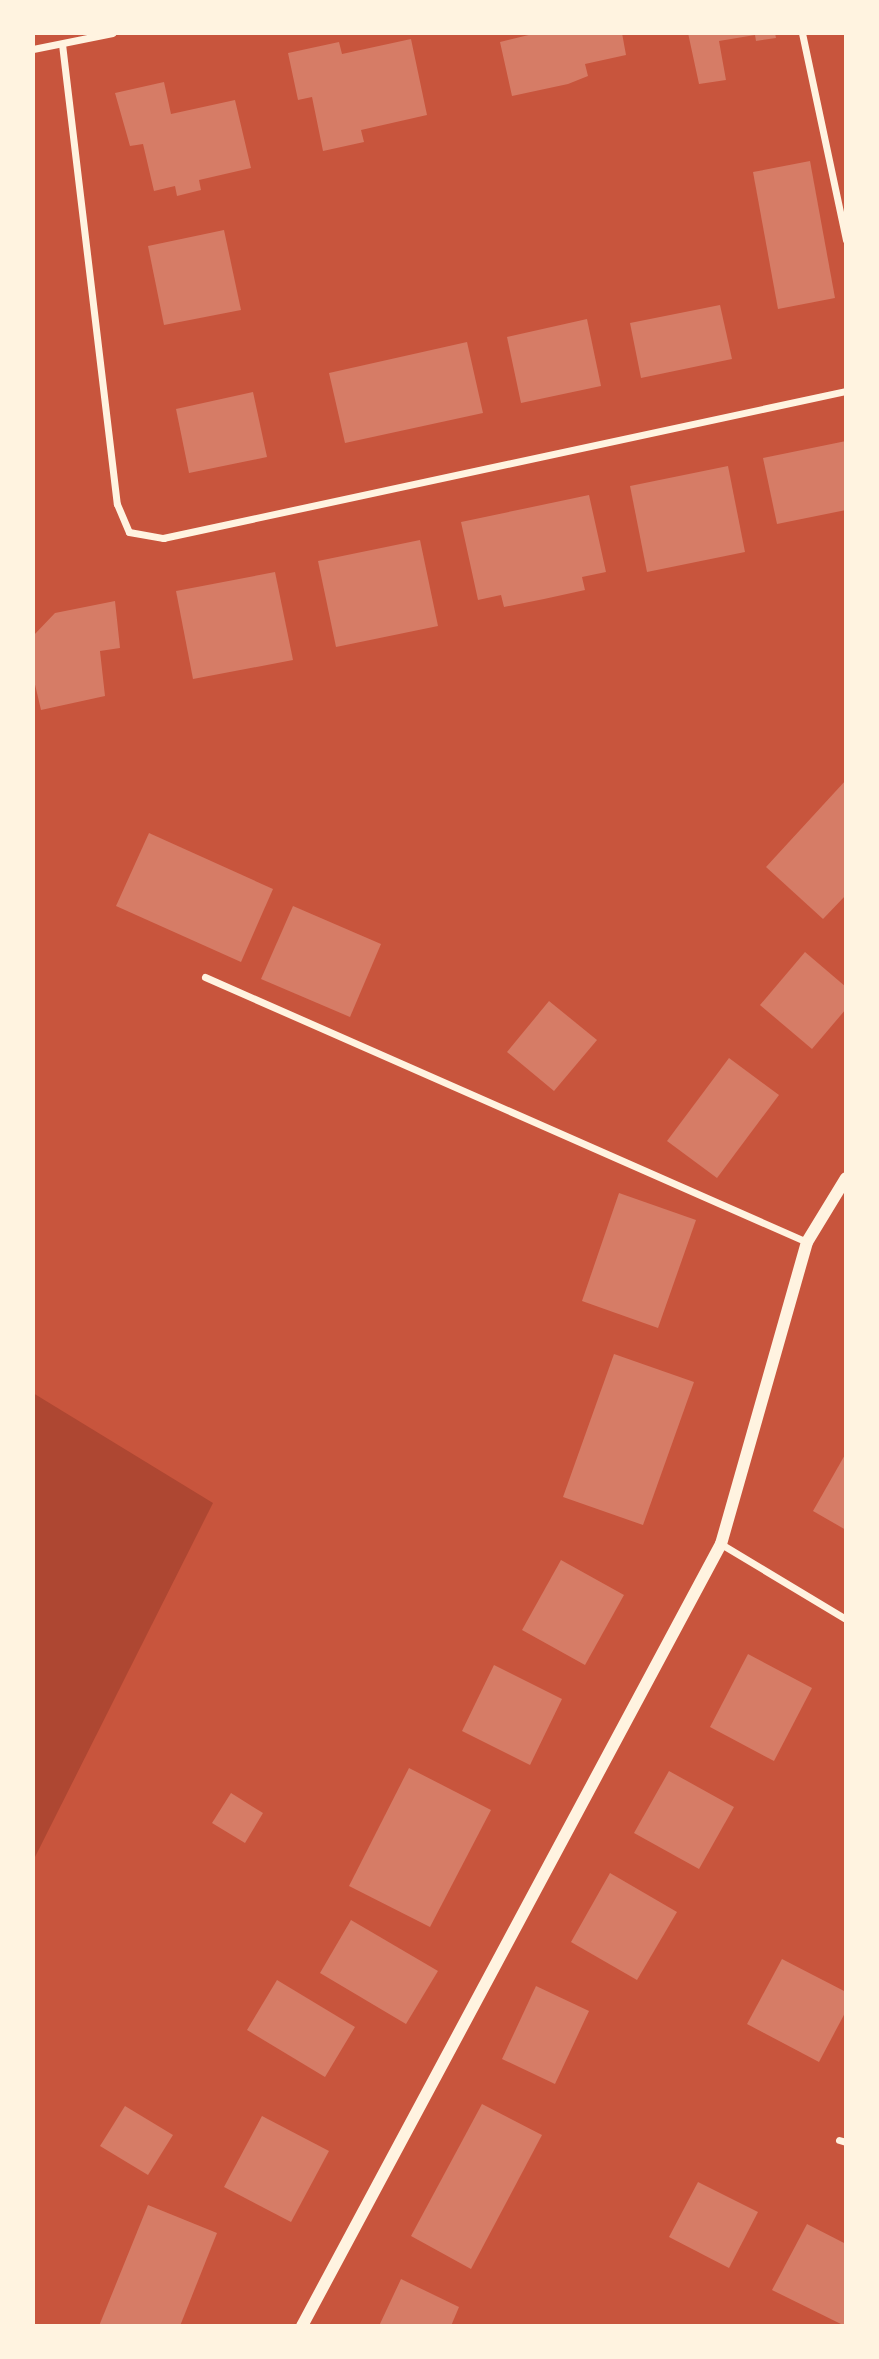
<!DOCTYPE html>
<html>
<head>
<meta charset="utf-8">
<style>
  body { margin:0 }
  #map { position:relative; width:879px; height:2359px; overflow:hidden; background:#c8553d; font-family:"Space Grotesk",sans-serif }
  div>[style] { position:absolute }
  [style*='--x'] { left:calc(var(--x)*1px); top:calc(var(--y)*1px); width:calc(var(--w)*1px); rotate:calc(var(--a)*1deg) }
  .green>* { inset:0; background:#ae4732 }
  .building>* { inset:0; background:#d67c66 }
  .minor>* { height:7px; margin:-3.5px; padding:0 3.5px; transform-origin:3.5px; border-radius:3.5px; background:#fff3e0 }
  .tertiary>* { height:12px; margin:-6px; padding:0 6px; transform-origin:6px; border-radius:6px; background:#fff3e0 }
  span { translate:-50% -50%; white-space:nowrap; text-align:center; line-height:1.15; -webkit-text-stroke:5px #fff3e0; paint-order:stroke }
  .frame { position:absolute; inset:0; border:35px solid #fff3e0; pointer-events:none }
</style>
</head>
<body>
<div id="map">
  <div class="green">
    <div style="clip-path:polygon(33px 1393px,213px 1503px,33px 1861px)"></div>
  </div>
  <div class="building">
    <div style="clip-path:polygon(537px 33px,622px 33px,626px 55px,585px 64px,588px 76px,568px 84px,512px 96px,500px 42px)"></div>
    <div style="clip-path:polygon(688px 33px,775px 33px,776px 38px,756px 41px,755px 35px,719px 41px,726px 80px,699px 84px)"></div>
    <div style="clip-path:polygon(411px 39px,427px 115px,361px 130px,364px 142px,323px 151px,312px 97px,298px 100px,288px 53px,339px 42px,342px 54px)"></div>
    <div style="clip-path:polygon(164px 82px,171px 114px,235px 100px,251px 168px,199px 180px,201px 190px,177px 196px,175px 186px,154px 191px,143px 144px,130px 146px,115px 93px)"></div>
    <div style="clip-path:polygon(810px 161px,835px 298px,778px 309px,753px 172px)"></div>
    <div style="clip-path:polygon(224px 230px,241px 310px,164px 325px,148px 246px)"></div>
    <div style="clip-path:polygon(720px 305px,732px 359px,641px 378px,630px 323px)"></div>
    <div style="clip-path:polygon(587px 319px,601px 386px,521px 403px,507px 337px)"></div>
    <div style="clip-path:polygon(467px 342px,483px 413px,345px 443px,329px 373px)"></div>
    <div style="clip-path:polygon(253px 392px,267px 457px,189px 473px,176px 409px)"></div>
    <div style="clip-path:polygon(846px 441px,846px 510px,777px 524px,763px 458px)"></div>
    <div style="clip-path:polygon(728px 466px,745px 552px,647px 572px,630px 486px)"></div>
    <div style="clip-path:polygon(589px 495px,606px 572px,582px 577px,585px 590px,544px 599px,504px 607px,501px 595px,478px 600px,461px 522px)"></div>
    <div style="clip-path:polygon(420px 540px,438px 626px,336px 647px,318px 561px)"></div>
    <div style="clip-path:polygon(275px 572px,293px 660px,193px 679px,176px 591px)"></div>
    <div style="clip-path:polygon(115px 601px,120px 648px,100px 651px,105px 696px,41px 710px,33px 676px,33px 636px,55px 613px)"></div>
    <div style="clip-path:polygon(846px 780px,846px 895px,823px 919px,766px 867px)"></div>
    <div style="clip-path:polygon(149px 833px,273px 889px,241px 962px,116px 906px)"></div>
    <div style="clip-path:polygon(293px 906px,381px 944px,350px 1017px,261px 979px)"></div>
    <div style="clip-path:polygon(805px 952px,846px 987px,846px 1009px,812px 1049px,760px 1005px)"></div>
    <div style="clip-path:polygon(549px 1001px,597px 1040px,554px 1091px,507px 1052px)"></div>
    <div style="clip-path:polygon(729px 1058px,779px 1095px,717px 1178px,667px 1141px)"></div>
    <div style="clip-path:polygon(619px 1193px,696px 1220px,658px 1328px,582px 1301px)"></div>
    <div style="clip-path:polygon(614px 1354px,694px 1382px,643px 1525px,563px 1497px)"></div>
    <div style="clip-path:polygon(846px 1453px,846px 1530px,813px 1511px)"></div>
    <div style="clip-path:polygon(561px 1560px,624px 1595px,585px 1665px,522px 1630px)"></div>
    <div style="clip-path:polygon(748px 1654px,812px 1688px,774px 1761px,710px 1727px)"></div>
    <div style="clip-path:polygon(494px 1665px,562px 1699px,530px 1765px,462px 1731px)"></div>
    <div style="clip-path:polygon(409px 1768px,491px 1810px,430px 1927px,349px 1886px)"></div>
    <div style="clip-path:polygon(669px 1771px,734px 1807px,699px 1869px,634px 1833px)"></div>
    <div style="clip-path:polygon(231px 1793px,263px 1813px,245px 1843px,212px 1823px)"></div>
    <div style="clip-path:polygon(610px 1873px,677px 1912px,637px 1980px,571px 1942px)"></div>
    <div style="clip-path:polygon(351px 1920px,438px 1971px,406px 2024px,320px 1973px)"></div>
    <div style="clip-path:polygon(782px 1959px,846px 1992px,846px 2011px,819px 2062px,747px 2024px)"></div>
    <div style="clip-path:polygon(277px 1980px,355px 2027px,325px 2077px,247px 2030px)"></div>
    <div style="clip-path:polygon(536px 1986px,589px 2011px,555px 2084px,502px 2059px)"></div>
    <div style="clip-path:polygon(482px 2104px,542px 2135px,471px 2269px,411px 2236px)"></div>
    <div style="clip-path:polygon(125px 2106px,173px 2135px,148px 2175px,100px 2146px)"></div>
    <div style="clip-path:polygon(262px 2116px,329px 2151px,291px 2222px,224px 2187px)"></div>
    <div style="clip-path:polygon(698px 2182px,758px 2212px,729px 2268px,669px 2237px)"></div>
    <div style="clip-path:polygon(148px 2205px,217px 2233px,180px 2326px,99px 2326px)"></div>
    <div style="clip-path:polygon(807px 2224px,846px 2244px,845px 2326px,772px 2290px)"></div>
    <div style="clip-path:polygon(401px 2279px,459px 2307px,451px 2326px,379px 2326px)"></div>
  </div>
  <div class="minor">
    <div style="--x:802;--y:33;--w:212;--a:78"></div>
    <div style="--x:62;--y:44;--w:463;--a:83.2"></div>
    <div style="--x:117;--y:504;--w:30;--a:67"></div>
    <div style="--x:129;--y:532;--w:35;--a:10"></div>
    <div style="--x:163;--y:538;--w:699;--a:-12.15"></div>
    <div style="--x:33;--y:49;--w:81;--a:-11.4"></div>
    <div style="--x:205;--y:977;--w:658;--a:23.76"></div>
    <div style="--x:721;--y:1544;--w:146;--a:31"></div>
    <div style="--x:839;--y:2140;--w:7;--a:16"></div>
  </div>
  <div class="tertiary">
    <div style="--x:302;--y:2326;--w:887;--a:-61.82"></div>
    <div style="--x:721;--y:1544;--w:314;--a:-74.1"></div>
    <div style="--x:807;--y:1242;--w:75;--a:-58.6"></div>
  </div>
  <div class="frame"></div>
</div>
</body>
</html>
